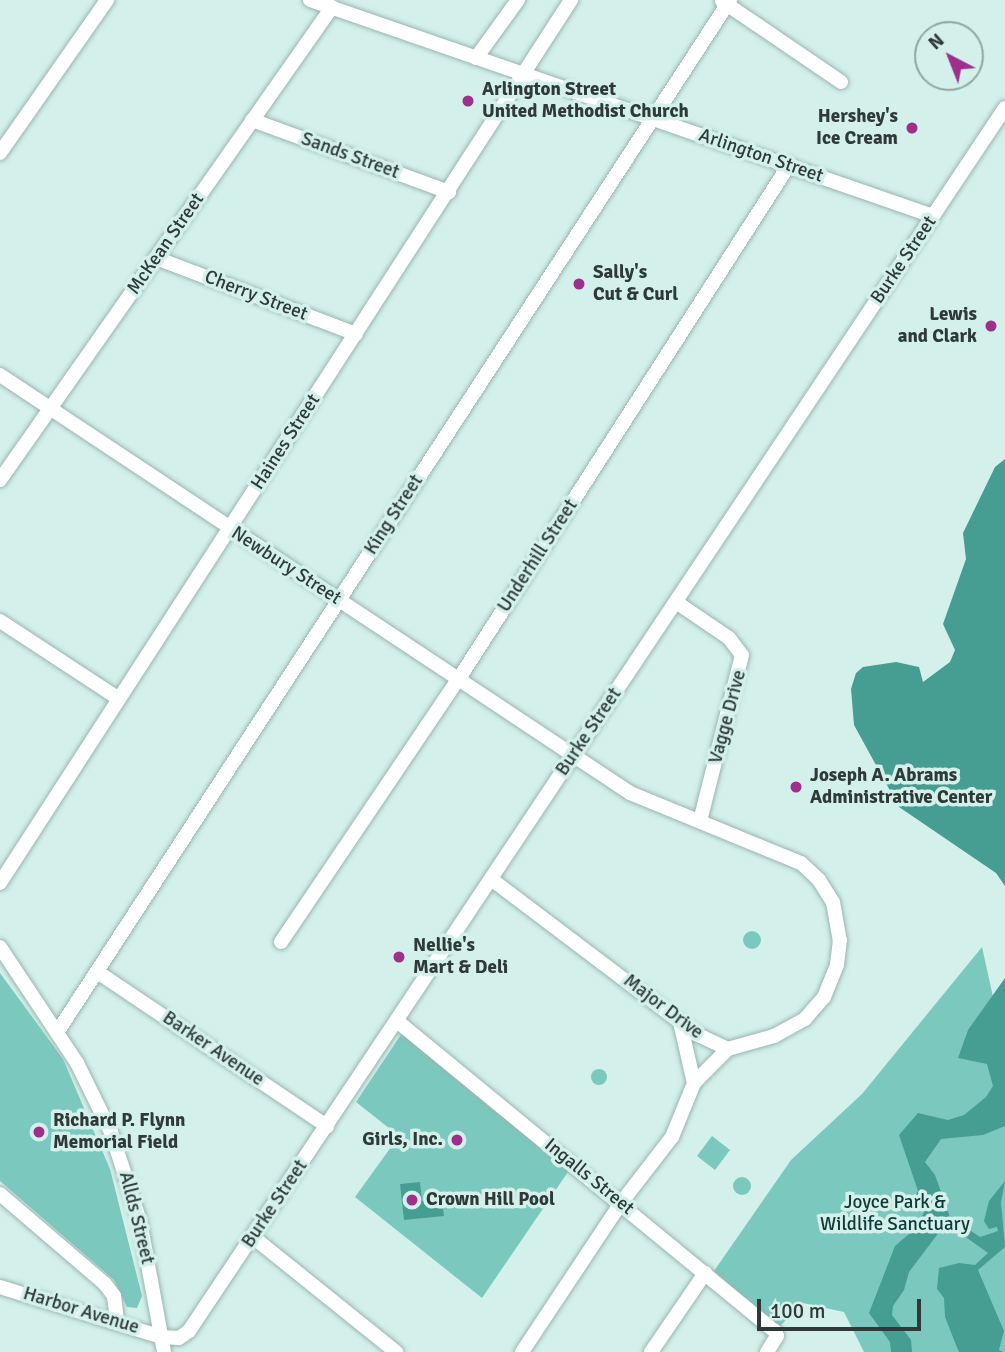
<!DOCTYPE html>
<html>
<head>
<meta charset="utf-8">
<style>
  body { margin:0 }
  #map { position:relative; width:1005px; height:1352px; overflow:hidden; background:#d3f0eb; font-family:Signika,sans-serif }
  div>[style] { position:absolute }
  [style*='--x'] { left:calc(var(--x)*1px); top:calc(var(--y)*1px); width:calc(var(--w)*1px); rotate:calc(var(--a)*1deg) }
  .green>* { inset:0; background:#7bc9be }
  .round { border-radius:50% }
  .water>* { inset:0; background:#469d92 }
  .roads { filter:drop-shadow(0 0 2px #9ab5b1) drop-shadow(0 0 2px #9ab5b1) }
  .minor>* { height:14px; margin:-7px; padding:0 7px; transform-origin:7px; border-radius:7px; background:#fff }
  .dots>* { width:19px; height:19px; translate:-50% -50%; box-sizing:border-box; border:4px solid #d3f0eb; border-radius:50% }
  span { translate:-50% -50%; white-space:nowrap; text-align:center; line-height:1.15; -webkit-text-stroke:7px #d3f0eb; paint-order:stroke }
  .poi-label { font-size:19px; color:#2f3a38; font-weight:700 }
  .left { translate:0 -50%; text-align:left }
  .right { translate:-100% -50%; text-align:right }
  .street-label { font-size:19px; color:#2f3a38 }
  .park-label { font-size:19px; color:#0f3934 }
  .north { position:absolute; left:914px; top:21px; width:70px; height:70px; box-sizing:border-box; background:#d3f0eb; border:2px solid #91a7a3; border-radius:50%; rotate:318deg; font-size:19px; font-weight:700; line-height:28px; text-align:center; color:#2f3a38 }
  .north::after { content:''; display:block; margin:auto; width:24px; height:32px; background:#9e2f8d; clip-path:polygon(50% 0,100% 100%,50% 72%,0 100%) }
  .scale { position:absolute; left:757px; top:1299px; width:164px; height:32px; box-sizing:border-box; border:4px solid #2f3a38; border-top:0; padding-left:9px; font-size:21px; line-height:24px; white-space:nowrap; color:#2f3a38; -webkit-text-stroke:5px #d3f0eb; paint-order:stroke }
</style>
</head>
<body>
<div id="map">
  <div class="green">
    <div class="round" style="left:743px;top:931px;width:18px;height:18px"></div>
    <div style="clip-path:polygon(982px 947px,1005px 1051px,1005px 1352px,864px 1352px,844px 1312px,803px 1303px,778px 1328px,714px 1271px,791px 1160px,862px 1094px)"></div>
    <div style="clip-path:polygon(0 973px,63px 1059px,110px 1169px,142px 1296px,137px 1308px,127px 1307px,114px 1280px,0 1181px)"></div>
    <div style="clip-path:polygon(402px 1033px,570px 1169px,482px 1298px,355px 1197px,399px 1136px,356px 1102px)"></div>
    <div class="round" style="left:591px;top:1069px;width:16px;height:16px"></div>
    <div style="clip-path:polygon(712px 1136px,730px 1150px,715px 1170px,697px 1156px)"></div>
    <div class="round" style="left:733px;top:1177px;width:18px;height:18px"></div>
  </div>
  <div class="water">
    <div style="clip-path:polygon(1005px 459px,1005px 886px,996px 873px,899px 807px,854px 725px,851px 689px,856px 673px,863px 667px,896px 662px,919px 667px,923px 682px,950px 662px,955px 650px,943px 624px,966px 559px,963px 533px,995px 467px)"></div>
    <div style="clip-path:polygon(1005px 978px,1005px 1126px,983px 1135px,941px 1139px,925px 1162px,935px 1175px,950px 1217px,980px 1237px,998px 1231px,997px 1227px,989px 1229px,984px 1221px,989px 1201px,1005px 1181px,1001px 1202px,1005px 1247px,978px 1270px,1004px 1331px,999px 1350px,1003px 1352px,959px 1352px,956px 1345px,945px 1317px,944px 1298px,937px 1289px,939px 1268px,959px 1263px,975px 1265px,988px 1253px,946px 1223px,909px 1272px,904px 1290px,893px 1306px,892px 1315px,911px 1340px,912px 1352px,891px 1352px,890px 1342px,869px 1313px,895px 1246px,917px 1227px,924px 1212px,914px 1198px,918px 1191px,899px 1135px,918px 1113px,948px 1120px,964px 1115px,986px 1097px,993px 1086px,987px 1064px,958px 1058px,968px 1030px)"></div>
    <div style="clip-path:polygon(420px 1182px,422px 1201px,442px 1199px,444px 1216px,404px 1220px,400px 1184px)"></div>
  </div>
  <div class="roads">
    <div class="minor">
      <div style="--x:310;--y:0;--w:659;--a:19.12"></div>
      <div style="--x:722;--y:1;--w:144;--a:34.2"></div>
      <div style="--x:476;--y:58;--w:72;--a:-54.1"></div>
      <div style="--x:252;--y:120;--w:210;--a:20.1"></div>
      <div style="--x:0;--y:153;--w:187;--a:-55"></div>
      <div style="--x:156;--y:258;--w:214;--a:20.8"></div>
      <div style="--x:0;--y:375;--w:756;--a:33.56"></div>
      <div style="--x:630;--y:793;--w:185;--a:22.3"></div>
      <div style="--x:801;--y:863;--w:25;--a:43"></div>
      <div style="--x:819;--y:880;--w:26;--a:58"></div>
      <div style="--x:833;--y:902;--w:39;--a:80"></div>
      <div style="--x:840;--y:940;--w:25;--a:97"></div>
      <div style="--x:837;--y:965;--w:35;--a:112"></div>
      <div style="--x:824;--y:997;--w:29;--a:131"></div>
      <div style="--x:805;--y:1019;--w:35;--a:151"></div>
      <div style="--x:774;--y:1036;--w:48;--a:164.2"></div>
      <div style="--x:728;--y:1049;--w:35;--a:-155"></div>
      <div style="--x:696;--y:1034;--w:257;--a:-142.9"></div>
      <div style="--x:0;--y:480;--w:578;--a:-54.93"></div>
      <div style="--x:676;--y:602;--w:64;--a:34.2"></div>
      <div style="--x:729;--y:638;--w:21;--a:53"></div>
      <div style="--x:742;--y:655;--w:171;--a:104.2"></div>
      <div style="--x:0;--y:621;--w:142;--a:33.2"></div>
      <div style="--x:0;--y:883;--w:1052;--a:-57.11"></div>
      <div style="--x:281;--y:942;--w:320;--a:-56"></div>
      <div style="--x:460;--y:677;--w:609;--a:-57.28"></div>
      <div style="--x:0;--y:947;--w:139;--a:56.4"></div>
      <div style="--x:77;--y:1063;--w:77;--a:63.8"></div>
      <div style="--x:111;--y:1132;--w:94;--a:72"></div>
      <div style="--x:140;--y:1221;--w:133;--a:79.6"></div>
      <div style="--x:99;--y:973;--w:275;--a:33.9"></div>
      <div style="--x:397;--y:1021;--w:489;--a:39.4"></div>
      <div style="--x:775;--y:1331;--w:5;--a:68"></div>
      <div style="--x:777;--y:1336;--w:19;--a:122"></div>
      <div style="--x:680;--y:1022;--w:63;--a:77.1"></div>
      <div style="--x:694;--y:1083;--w:48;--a:-45"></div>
      <div style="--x:58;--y:1031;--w:1231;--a:-56.9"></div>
      <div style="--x:0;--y:1194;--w:138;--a:40.6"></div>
      <div style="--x:105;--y:1284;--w:15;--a:53"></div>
      <div style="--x:114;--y:1296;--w:25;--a:83"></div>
      <div style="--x:253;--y:1237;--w:184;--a:38.8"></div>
      <div style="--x:0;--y:1287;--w:170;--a:17.2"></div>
      <div style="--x:162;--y:1337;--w:17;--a:3"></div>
      <div style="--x:179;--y:1338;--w:12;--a:-35"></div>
      <div style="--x:189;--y:1331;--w:1470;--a:-56.29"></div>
      <div style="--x:522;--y:1352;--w:179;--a:-56.4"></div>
      <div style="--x:621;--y:1203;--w:83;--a:-52.3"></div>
      <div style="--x:672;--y:1137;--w:58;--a:-67.8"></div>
      <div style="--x:651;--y:1352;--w:96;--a:-55.6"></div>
    </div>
  </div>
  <div class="dots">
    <div style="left:468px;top:101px;background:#9e2f8d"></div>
    <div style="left:912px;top:128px;background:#9e2f8d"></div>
    <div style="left:579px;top:284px;background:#9e2f8d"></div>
    <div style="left:991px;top:326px;background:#9e2f8d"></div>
    <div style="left:796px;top:787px;background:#9e2f8d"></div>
    <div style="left:399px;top:957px;background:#9e2f8d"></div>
    <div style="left:39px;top:1132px;background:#9e2f8d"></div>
    <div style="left:457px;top:1140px;background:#9e2f8d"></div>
    <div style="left:412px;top:1200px;background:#9e2f8d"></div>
  </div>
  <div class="poi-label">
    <span class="left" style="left:482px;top:101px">Arlington Street<br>United Methodist Church</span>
    <span class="right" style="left:898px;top:128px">Hershey's<br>Ice Cream</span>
    <span class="left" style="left:593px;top:284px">Sally's<br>Cut &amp; Curl</span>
    <span class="right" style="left:977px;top:326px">Lewis<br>and Clark</span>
    <span class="left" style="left:810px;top:787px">Joseph A. Abrams<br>Administrative Center</span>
    <span class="left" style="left:413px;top:957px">Nellie's<br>Mart &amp; Deli</span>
    <span class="left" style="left:53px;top:1132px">Richard P. Flynn<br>Memorial Field</span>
    <span class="right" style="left:443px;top:1140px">Girls, Inc.</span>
    <span class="left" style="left:426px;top:1200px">Crown Hill Pool</span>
  </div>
  <div class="street-label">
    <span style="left:350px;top:156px;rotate:20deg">Sands Street</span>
    <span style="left:761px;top:156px;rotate:19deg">Arlington Street</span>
    <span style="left:166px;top:244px;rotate:-55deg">McKean Street</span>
    <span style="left:904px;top:260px;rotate:-56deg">Burke Street</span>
    <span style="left:256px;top:296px;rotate:21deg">Cherry Street</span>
    <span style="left:286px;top:442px;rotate:-57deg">Haines Street</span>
    <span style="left:394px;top:515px;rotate:-57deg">King Street</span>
    <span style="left:538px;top:556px;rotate:-57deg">Underhill Street</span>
    <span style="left:286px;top:566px;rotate:33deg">Newbury Street</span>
    <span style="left:728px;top:717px;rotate:-75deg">Vagge Drive</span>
    <span style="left:589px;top:732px;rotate:-56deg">Burke Street</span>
    <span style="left:663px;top:1007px;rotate:37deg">Major Drive</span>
    <span style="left:213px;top:1049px;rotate:34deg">Barker Avenue</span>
    <span style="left:589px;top:1177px;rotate:39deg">Ingalls Street</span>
    <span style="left:275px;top:1204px;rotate:-56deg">Burke Street</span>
    <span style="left:136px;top:1218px;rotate:76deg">Allds Street</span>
    <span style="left:81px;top:1311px;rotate:17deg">Harbor Avenue</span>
  </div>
  <div class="park-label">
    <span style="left:895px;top:1214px">Joyce Park &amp;<br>Wildlife Sanctuary</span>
  </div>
  <div class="north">N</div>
  <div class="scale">100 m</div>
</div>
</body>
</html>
